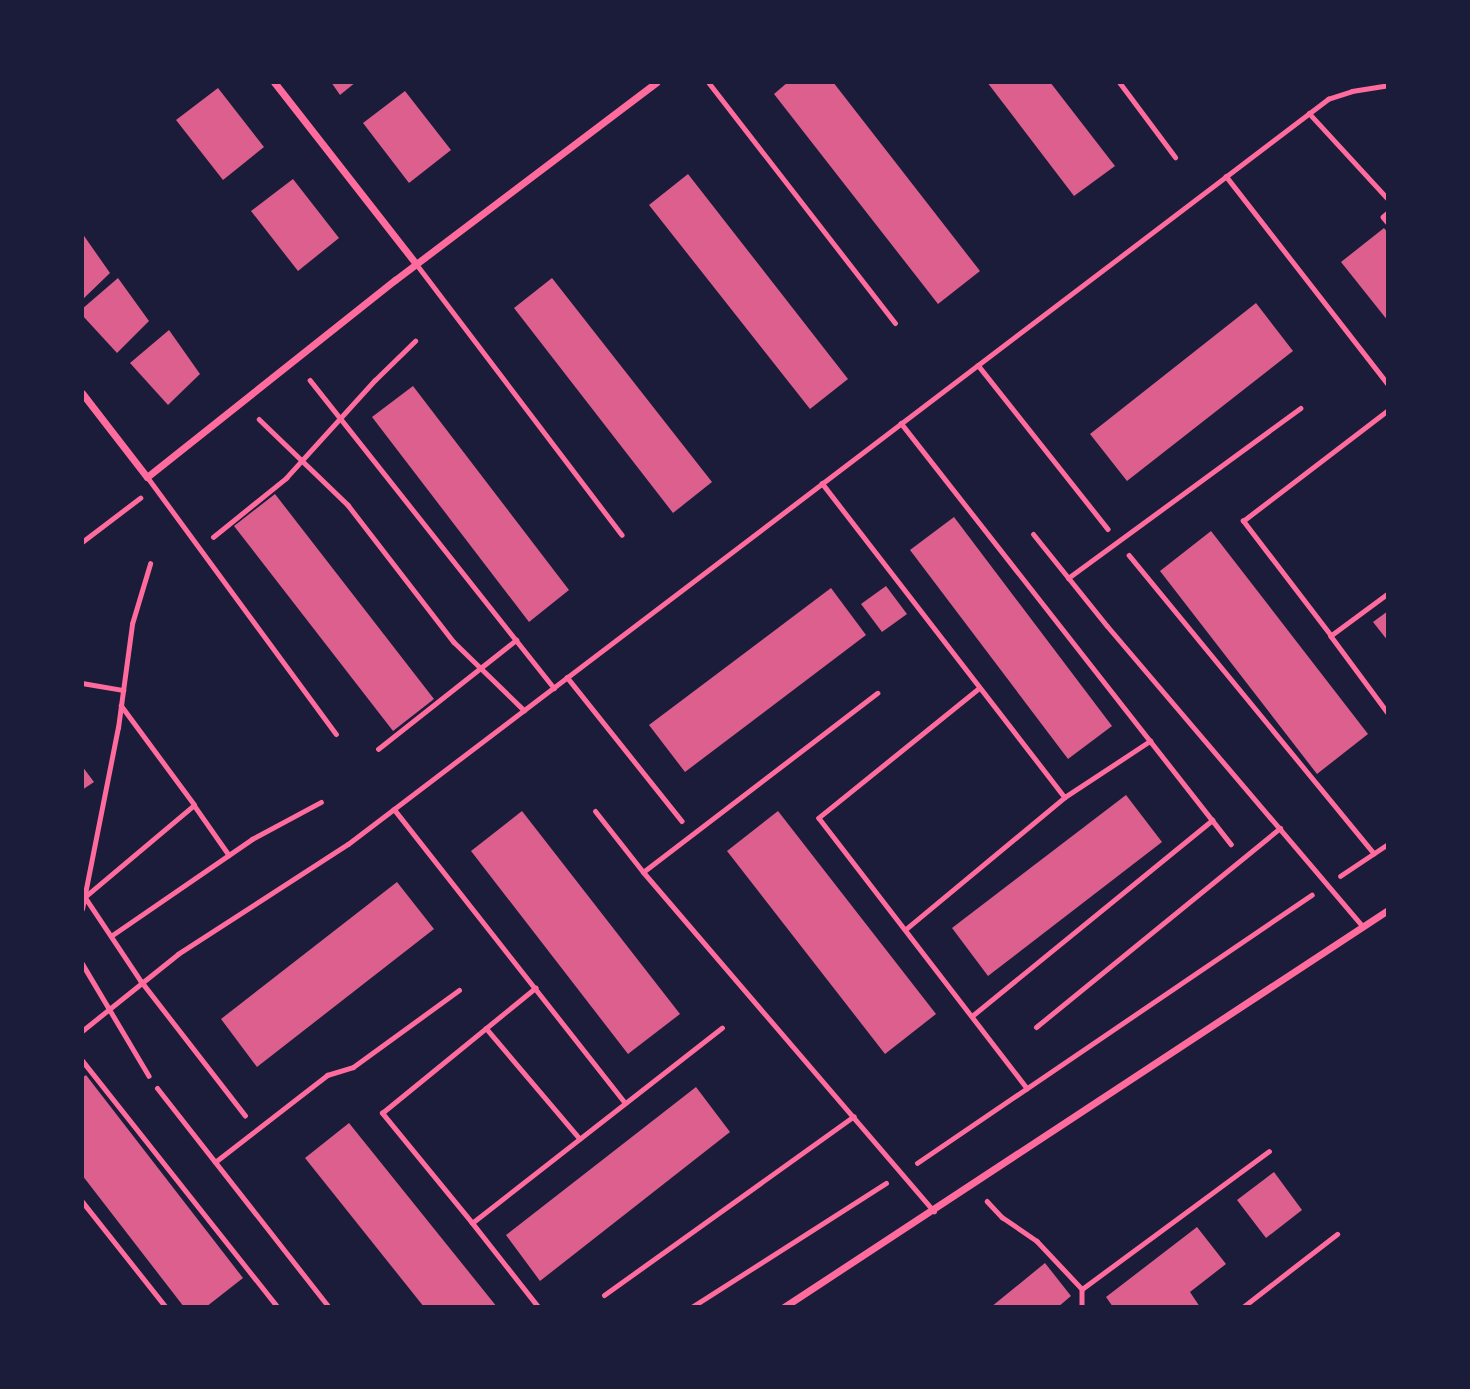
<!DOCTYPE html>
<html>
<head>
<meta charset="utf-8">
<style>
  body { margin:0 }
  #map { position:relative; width:1470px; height:1389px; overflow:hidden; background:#1b1b3a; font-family:Inter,sans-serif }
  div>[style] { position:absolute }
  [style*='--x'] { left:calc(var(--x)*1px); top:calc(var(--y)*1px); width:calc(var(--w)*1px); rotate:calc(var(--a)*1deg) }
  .building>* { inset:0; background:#dd5f8e }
  .path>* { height:4.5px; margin:-2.25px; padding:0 2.25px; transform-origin:2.25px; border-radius:2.25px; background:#ff6b9d }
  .service>* { height:5px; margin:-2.5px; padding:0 2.5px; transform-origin:2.5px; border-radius:2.5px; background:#ff6b9d }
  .minor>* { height:7px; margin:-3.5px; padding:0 3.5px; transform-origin:3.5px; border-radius:3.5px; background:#ff6b9d }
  span { translate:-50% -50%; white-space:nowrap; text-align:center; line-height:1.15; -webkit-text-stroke:7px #1b1b3a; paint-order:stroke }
  .frame { position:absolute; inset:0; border:84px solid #1b1b3a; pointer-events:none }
</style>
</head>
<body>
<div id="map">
  <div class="building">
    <div style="clip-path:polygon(331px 82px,356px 82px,340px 95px)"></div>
    <div style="clip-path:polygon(788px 82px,833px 82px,980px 271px,938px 304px,774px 94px)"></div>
    <div style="clip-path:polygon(987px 82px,1050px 82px,1115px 166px,1074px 196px)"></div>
    <div style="clip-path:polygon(218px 88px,264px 147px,223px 180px,176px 120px)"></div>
    <div style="clip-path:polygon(405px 91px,451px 150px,409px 183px,363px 123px)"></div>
    <div style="clip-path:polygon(688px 174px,848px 379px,810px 409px,649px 205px)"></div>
    <div style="clip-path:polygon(293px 179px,339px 238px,298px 271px,251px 211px)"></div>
    <div style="clip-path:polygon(1384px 228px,1388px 233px,1388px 321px,1341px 262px)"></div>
    <div style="clip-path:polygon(82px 233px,110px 273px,82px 300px)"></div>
    <div style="clip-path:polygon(118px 278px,149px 321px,117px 353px,82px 315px,82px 309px)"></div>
    <div style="clip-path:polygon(552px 278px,712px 482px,673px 513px,514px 308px)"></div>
    <div style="clip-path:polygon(1256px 303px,1293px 351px,1127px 481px,1090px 434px)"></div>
    <div style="clip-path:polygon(169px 330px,200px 374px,168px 405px,130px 363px)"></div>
    <div style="clip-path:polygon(413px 386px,569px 590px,529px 622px,372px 417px)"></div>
    <div style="clip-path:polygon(275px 494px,434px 699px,393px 731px,234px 526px)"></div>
    <div style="clip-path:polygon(954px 517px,1112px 726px,1068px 759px,910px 550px)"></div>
    <div style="clip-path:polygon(1211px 531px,1368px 734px,1317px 774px,1160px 571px)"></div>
    <div style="clip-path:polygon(886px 586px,907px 614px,882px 632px,861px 604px)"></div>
    <div style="clip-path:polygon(831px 588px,866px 635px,685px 772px,649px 725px)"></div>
    <div style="clip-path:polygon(1388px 611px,1388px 641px,1373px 622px)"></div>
    <div style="clip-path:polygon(82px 766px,94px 782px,82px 790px)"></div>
    <div style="clip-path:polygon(1126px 795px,1162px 842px,988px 976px,952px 928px)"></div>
    <div style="clip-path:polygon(522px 811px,680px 1014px,628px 1054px,471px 851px)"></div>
    <div style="clip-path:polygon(778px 811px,936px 1014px,885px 1054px,727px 851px)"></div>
    <div style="clip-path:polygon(397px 882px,434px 929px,257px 1067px,221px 1019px)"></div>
    <div style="clip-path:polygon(86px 1075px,243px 1278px,206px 1307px,184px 1307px,82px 1175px,82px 1078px)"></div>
    <div style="clip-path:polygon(696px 1087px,730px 1132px,540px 1281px,506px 1235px)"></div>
    <div style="clip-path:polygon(349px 1123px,497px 1307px,424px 1307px,305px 1158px)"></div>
    <div style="clip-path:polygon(1274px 1172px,1302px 1210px,1266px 1238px,1237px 1200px)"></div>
    <div style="clip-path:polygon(1197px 1227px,1226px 1264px,1190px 1292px,1200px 1307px,1113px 1307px,1106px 1297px)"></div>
    <div style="clip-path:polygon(1045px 1263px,1071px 1296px,1058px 1307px,991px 1307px)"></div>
  </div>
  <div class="path">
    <div style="--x:1309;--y:113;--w:117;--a:47.4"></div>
    <div style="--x:1226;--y:176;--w:264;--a:52.1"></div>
    <div style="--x:1388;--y:213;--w:6;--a:141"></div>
    <div style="--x:1383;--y:217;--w:8;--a:50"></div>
    <div style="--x:978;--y:365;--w:209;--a:51.6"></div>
    <div style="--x:310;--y:380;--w:393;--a:51.6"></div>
    <div style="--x:259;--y:419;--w:124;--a:44"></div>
    <div style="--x:348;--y:505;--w:173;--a:52.3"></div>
    <div style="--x:454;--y:642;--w:98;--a:44.2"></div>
    <div style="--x:901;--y:423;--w:535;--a:51.91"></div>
    <div style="--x:822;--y:483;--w:397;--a:52.3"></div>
    <div style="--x:1065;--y:797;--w:102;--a:-33.4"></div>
    <div style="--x:213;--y:537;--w:94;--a:-38.9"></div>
    <div style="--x:286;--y:478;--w:132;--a:-47.8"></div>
    <div style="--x:375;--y:380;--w:56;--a:-44.3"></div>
    <div style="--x:82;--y:542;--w:73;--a:-37.2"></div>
    <div style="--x:1129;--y:555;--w:386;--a:50.6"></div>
    <div style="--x:1388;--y:594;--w:71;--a:143.6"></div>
    <div style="--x:1331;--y:636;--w:96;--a:53.5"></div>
    <div style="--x:1331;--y:636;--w:145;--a:-127.4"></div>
    <div style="--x:1243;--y:521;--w:183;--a:-37.4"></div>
    <div style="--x:567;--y:677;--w:184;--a:51.4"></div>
    <div style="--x:82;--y:683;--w:42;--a:9.7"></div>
    <div style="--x:980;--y:688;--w:207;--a:141.1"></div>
    <div style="--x:819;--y:818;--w:341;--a:52.4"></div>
    <div style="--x:378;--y:749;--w:176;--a:-38.3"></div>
    <div style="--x:194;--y:805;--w:61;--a:55"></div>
    <div style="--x:394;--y:809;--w:374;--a:51.8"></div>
    <div style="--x:1340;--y:876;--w:58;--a:-33.7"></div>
    <div style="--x:86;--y:896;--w:141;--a:-40.1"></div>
    <div style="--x:194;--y:805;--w:123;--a:-126.4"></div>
    <div style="--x:85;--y:897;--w:101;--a:56.3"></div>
    <div style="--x:141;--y:981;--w:170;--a:52.2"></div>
    <div style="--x:82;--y:909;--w:185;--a:-78.8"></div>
    <div style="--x:118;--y:728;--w:105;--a:-82.3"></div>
    <div style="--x:132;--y:624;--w:63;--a:-73.3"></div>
    <div style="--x:906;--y:929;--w:207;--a:-39.7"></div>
    <div style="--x:111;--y:936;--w:171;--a:-34.5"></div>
    <div style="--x:252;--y:839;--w:78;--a:-28.2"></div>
    <div style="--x:82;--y:963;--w:131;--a:59.3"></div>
    <div style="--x:972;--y:1016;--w:310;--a:-39.2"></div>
    <div style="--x:486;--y:1028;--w:145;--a:49.7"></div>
    <div style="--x:82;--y:1031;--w:123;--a:-38.7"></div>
    <div style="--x:178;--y:954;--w:202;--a:-32.9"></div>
    <div style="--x:348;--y:844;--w:1231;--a:-37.24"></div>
    <div style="--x:1328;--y:99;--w:25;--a:-18"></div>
    <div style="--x:1352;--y:91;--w:36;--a:-9"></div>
    <div style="--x:82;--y:1060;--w:315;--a:51.6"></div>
    <div style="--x:917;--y:1163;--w:477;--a:-34.2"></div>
    <div style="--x:82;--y:1201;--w:135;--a:51.6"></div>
    <div style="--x:987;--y:1201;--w:22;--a:47"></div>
    <div style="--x:1002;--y:1217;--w:42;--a:34.4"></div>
    <div style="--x:1037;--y:1241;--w:66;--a:46.8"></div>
    <div style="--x:1082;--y:1289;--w:18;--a:90"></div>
    <div style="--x:472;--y:1223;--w:142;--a:-129.3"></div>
    <div style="--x:382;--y:1113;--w:198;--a:-39.2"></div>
    <div style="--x:1082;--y:1289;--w:232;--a:-36.4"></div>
    <div style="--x:538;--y:1307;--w:107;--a:-128.2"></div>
    <div style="--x:472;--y:1223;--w:317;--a:-38"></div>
    <div style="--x:692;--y:1307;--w:230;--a:-32.6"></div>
    <div style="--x:1243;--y:1307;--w:119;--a:-37.8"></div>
  </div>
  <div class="service">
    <div style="--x:708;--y:82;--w:305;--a:52.2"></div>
    <div style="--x:1119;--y:82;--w:94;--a:53.3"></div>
    <div style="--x:416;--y:264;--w:340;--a:52.8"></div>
    <div style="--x:147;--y:477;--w:319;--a:53.7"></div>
    <div style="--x:1033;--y:534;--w:118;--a:51.2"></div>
    <div style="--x:1107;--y:626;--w:395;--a:49.6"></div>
    <div style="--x:1068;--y:578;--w:288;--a:-36.2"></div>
    <div style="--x:595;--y:811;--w:78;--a:51.8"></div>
    <div style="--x:643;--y:872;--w:447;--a:49.4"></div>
    <div style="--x:643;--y:872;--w:295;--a:-37.4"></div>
    <div style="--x:1036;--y:1027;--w:315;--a:-39.2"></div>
    <div style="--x:157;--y:1088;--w:278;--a:51.9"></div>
    <div style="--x:215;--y:1162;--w:142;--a:-37.8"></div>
    <div style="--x:327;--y:1075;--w:27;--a:-17"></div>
    <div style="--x:353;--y:1067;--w:131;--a:-36"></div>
    <div style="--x:604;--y:1295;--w:307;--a:-35.6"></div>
  </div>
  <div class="minor">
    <div style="--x:274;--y:82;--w:231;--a:52"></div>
    <div style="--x:82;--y:393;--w:106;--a:52.3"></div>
    <div style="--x:147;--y:477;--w:317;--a:-38.5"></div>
    <div style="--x:395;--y:280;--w:328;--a:-37.1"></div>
    <div style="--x:784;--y:1307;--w:723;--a:-33.32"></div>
  </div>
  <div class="frame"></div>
</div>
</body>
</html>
